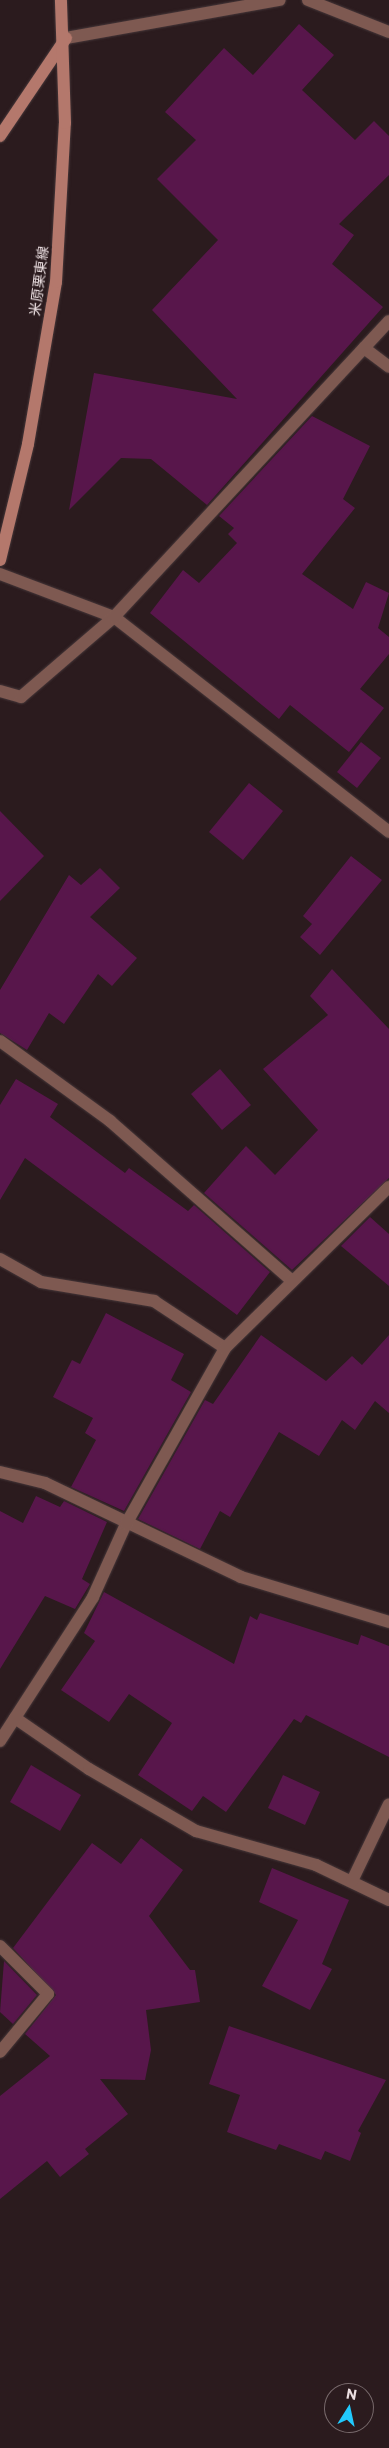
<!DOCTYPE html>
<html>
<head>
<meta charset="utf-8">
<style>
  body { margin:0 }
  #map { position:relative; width:389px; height:2448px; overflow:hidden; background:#2b1b1e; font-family:Commissioner,"Noto Sans JP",sans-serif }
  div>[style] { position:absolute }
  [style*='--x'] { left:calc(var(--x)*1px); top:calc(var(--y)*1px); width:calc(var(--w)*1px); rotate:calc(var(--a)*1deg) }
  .building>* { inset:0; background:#58164b }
  .roads { filter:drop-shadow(0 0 1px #463739) drop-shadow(0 0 1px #463739) }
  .street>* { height:12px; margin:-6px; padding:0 6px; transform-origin:6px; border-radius:6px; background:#7e5951 }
  .secondary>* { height:12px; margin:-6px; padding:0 6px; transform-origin:6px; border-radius:6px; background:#b4786c }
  span { translate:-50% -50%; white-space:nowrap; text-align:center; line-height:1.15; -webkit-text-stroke:5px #2b1b1e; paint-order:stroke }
  .street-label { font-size:14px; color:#ece0e2 }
  .north { position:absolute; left:324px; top:2383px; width:50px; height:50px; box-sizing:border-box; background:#2b1b1e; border:1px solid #786a6c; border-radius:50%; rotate:10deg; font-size:14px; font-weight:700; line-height:20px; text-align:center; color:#ece0e2 }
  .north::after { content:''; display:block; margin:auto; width:18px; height:22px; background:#21c9fd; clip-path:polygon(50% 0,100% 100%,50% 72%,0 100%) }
</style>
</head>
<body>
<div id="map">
  <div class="building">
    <div style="clip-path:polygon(299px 24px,334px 55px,302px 90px,355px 140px,374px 121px,389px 136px,389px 175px,339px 224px,354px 235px,332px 264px,383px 307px,207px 505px,151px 459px,121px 458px,69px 510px,94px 373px,237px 399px,152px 310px,218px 240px,157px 179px,196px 140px,165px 112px,224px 48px,253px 75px)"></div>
    <div style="clip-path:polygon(312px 416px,370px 446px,343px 499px,355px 508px,302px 574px,353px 609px,366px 582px,389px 593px,378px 628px,389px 637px,389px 654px,360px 689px,384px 708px,349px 752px,290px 705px,279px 719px,150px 613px,183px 570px,199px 583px,237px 543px,228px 534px,234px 528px,219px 516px)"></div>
    <div style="clip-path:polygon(361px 742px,381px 758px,357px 788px,337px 772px)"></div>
    <div style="clip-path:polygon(249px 783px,283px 811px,243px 860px,209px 832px)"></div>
    <div style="clip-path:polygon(0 811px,44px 856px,0 901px)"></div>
    <div style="clip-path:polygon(351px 856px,382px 880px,320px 955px,300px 937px,312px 924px,303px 916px)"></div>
    <div style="clip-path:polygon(100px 868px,120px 888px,90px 917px,137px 958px,112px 986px,98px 974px,64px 1024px,49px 1013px,27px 1050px,0 1033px,0 990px,69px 875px,81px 885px)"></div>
    <div style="clip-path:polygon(332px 969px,389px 1029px,389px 1178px,292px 1270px,204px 1193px,246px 1146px,275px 1175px,318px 1130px,263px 1069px,328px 1015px,310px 996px)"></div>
    <div style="clip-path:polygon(220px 1069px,251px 1105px,222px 1130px,191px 1094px)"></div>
    <div style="clip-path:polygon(16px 1079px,58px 1104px,50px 1117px,125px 1173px,129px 1168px,188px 1211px,194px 1205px,270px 1272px,237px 1315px,25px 1158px,0 1200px,0 1105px)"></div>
    <div style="clip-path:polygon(370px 1217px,389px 1234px,389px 1286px,341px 1246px)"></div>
    <div style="clip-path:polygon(106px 1313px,184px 1354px,171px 1380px,191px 1392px,124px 1511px,71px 1487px,96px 1440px,85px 1433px,93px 1418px,53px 1397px,72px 1360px,80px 1364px)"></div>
    <div style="clip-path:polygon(261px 1335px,326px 1381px,352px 1356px,362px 1365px,389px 1335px,389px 1413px,375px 1401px,355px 1430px,342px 1420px,319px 1456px,279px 1432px,230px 1517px,220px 1511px,200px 1549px,138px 1519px,205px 1400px,213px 1404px)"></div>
    <div style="clip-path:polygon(36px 1496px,60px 1507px,64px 1501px,107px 1522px,82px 1579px,90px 1584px,75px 1609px,45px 1596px,0 1669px,0 1511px,23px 1523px)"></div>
    <div style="clip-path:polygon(104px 1592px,234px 1664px,250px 1616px,257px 1620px,260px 1613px,358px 1645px,361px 1635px,389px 1646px,389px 1757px,306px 1715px,301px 1723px,294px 1719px,226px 1812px,203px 1796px,192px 1811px,138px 1775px,172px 1723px,129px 1694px,109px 1722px,61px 1690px,95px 1641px,84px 1633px)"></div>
    <div style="clip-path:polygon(31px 1765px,81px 1795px,60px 1831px,10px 1802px)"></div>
    <div style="clip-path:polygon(283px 1775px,320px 1792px,305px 1825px,268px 1808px)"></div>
    <div style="clip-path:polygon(141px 1838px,183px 1870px,149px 1916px,190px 1970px,195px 1970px,200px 2002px,146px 2010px,151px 2050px,145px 2080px,100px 2079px,128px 2114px,85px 2149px,89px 2154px,60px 2177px,47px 2161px,0 2199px,0 2096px,50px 2056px,25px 2034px,56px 1995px,13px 1948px,92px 1843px,121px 1864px)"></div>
    <div style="clip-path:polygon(272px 1868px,349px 1900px,322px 1964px,332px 1969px,310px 2010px,262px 1986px,298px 1920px,259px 1902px)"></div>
    <div style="clip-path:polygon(4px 1961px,37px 1995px,13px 2024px,0 2012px)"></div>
    <div style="clip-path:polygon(229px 2026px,386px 2080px,358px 2131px,361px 2133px,350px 2161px,325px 2151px,321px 2160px,279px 2144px,276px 2150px,227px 2132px,240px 2095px,209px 2084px)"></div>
  </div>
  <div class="roads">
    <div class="street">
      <div style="--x:308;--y:0;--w:87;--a:21.6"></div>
      <div style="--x:66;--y:38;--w:217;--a:-10.1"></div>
      <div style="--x:364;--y:348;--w:31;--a:37"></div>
      <div style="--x:0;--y:574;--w:122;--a:20.7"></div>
      <div style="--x:114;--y:617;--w:349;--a:38"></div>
      <div style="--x:0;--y:691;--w:22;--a:16"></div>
      <div style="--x:21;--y:697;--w:123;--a:-40.7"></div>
      <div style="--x:114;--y:617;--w:404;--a:-47.1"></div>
      <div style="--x:0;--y:1041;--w:136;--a:36"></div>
      <div style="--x:110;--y:1121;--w:241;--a:41.3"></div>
      <div style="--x:0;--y:1259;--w:47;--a:29.3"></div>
      <div style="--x:41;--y:1282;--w:115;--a:9.5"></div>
      <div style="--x:154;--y:1301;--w:85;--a:33.5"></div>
      <div style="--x:0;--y:1472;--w:46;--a:13.7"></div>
      <div style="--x:45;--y:1483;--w:217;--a:25.6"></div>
      <div style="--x:241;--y:1577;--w:155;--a:16.9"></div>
      <div style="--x:15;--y:1718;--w:90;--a:34.6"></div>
      <div style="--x:89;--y:1769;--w:124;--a:30.1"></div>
      <div style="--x:196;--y:1831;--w:125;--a:15.8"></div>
      <div style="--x:316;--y:1865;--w:81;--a:25.6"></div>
      <div style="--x:0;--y:1741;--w:171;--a:-57.1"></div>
      <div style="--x:93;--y:1597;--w:80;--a:-65.7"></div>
      <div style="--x:126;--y:1524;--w:202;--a:-60.6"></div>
      <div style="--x:225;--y:1348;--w:230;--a:-44.5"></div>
      <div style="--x:352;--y:1881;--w:85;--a:-64.3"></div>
      <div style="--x:0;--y:1946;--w:68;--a:45"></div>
      <div style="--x:48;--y:1994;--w:75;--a:129.6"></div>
    </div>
    <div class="secondary">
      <div style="--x:0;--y:136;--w:118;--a:-56"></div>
      <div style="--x:0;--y:560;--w:119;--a:-76.4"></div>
      <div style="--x:28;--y:444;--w:164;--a:-80.2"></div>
      <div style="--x:56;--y:282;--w:159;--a:-86.8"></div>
      <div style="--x:65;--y:123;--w:123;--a:-91.9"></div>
    </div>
  </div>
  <div class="street-label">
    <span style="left:39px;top:281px;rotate:-83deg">米原栗東線</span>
  </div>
  <div class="north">N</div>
</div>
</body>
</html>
